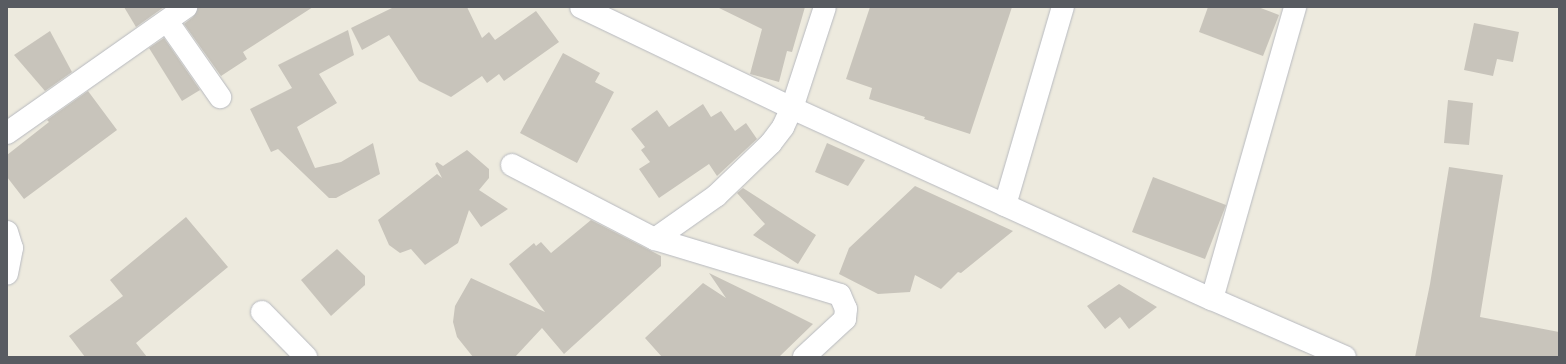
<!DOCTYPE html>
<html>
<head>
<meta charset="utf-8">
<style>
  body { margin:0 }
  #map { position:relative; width:1566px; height:364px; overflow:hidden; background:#edeade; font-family:Helvetica,sans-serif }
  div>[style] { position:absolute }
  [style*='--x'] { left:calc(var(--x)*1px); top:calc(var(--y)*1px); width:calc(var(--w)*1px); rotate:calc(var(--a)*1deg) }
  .building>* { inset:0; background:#c8c4bb }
  .roads { filter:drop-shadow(0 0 1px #b7b9bf) drop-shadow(0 0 1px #b7b9bf) }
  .minor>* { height:22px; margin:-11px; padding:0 11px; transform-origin:11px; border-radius:11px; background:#fff }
  .tertiary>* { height:22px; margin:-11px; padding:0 11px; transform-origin:11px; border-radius:11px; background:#fff }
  span { translate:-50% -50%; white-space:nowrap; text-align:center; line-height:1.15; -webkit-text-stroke:3.5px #fff; paint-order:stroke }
  .frame { position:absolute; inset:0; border:8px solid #585b61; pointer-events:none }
</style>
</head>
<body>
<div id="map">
  <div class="building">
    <div style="clip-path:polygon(124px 7px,164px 7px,136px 27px)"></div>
    <div style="clip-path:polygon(198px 7px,313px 7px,243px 52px,247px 59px,221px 76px,184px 24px,193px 17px)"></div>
    <div style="clip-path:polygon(394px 7px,467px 7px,482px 38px,489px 32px,495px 40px,536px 11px,559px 42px,504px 81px,499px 74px,487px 83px,482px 76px,451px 97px,419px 81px,389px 35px,362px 50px,351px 28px)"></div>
    <div style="clip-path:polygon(717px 7px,805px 7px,792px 52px,787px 51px,779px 82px,750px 74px,762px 29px)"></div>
    <div style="clip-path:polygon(870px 7px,1012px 7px,970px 134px,924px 119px,925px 117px,869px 99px,872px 88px,846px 79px)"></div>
    <div style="clip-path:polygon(1208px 7px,1258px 7px,1279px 15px,1263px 56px,1199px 32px)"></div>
    <div style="clip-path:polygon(1474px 23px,1519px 32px,1513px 62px,1497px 59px,1493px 76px,1464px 70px)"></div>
    <div style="clip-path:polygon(348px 30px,354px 55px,319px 74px,337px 103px,297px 127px,315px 168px,341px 162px,373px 143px,380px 174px,336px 198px,329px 198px,278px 149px,271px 152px,250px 109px,292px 88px,278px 65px)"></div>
    <div style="clip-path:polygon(50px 31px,72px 72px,45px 91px,14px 55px)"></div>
    <div style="clip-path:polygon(164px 38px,200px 90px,182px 101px,149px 48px)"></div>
    <div style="clip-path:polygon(563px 53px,600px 73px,595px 82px,614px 92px,577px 163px,520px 133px)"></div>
    <div style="clip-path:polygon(88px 91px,117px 130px,24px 199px,7px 177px,7px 155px,49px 122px,47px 120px)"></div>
    <div style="clip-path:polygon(1448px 100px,1473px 103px,1469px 145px,1444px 143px)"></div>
    <div style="clip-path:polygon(703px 104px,711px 117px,721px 111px,735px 131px,746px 123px,757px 139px,717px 176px,709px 164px,659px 198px,639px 169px,650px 162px,641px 150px,645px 147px,631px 129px,657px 110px,669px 127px)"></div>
    <div style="clip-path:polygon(827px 143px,865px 160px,848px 186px,815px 172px)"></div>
    <div style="clip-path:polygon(467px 150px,489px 169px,489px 178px,479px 190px,508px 209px,481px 227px,469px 210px,458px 243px,425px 265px,411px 249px,400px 253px,389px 245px,378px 220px,437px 174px,442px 178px,435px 164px,437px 162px,443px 166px)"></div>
    <div style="clip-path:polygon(1449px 167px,1503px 175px,1480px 317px,1559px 332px,1559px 357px,1415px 357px,1430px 284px)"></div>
    <div style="clip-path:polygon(1153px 177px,1226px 205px,1205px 259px,1132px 232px)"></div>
    <div style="clip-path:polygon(915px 186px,1013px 231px,961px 273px,958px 272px,941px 289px,915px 275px,910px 292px,878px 294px,839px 274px,849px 248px)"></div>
    <div style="clip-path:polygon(743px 188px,816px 235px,798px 264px,753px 235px,765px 224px,737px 193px)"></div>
    <div style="clip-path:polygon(186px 217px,228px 267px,136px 343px,147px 357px,85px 357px,69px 336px,123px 296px,110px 280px)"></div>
    <div style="clip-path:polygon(591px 220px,661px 256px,661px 266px,564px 354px,542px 328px,515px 357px,473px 357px,457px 337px,453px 322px,455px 306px,471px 278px,545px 312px,509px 264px,534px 243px,536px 246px,541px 242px,551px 253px)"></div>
    <div style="clip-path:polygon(337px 249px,365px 276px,365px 285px,331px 316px,301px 280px)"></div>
    <div style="clip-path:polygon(709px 273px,789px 312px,813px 324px,779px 357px,662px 357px,645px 338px,703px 283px,726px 298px)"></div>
    <div style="clip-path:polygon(1119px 284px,1157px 307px,1129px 329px,1120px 317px,1105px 329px,1087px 306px)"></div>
  </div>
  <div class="roads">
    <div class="minor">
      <div style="--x:167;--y:21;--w:93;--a:55.1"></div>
      <div style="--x:7;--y:133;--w:219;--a:-35.1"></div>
      <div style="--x:512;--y:165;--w:161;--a:27.4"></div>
      <div style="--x:655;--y:239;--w:193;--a:16.8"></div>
      <div style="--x:840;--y:295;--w:15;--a:67"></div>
      <div style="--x:846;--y:309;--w:10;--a:96"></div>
      <div style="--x:845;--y:319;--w:56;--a:137.2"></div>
      <div style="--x:1005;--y:205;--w:206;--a:-73.7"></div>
      <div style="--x:7;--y:232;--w:17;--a:73"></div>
      <div style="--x:12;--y:248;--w:26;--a:101"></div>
      <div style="--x:655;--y:239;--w:75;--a:-35.2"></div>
      <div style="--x:716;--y:196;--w:76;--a:-43.9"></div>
      <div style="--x:771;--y:143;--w:20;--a:-53"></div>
      <div style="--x:783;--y:127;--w:21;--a:-65"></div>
      <div style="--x:792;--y:108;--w:106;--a:-71.9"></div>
      <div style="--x:1212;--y:299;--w:304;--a:-74.1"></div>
      <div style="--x:262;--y:312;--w:63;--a:45.6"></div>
    </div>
    <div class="tertiary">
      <div style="--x:581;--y:7;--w:234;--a:25.6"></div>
      <div style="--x:792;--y:108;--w:461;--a:24.5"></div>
      <div style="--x:1212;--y:299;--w:145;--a:23.6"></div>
    </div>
  </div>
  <div class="frame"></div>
</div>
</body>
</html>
